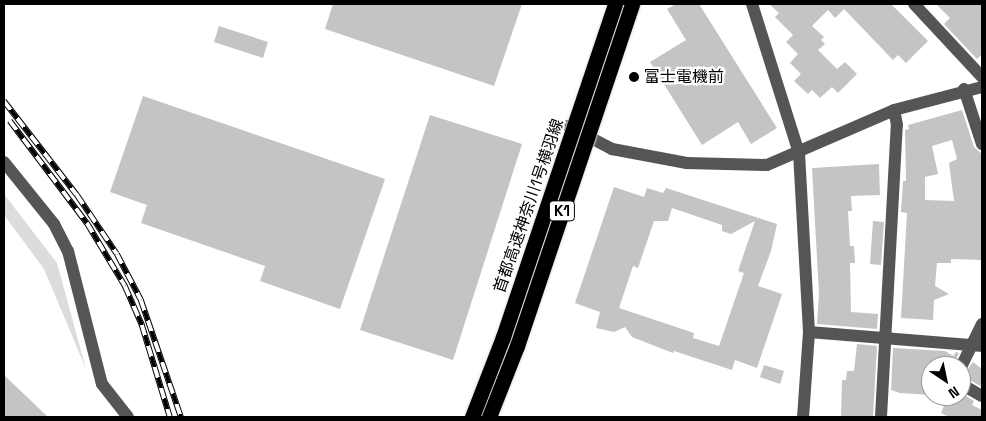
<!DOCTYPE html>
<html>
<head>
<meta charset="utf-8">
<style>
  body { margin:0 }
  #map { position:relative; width:986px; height:421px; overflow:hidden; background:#fff; font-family:"Space Grotesk","Noto Sans JP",sans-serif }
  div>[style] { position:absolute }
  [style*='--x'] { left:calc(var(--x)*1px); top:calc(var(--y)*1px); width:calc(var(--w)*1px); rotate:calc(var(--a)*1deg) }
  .green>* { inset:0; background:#dcdcdc }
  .building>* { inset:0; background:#c4c4c4 }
  .minor>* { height:12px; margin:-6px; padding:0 6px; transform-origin:6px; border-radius:6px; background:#555 }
  .rail>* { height:5.5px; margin-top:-2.75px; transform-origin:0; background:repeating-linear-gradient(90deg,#fff 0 11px,#000 0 22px); box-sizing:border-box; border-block:1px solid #000 }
  .bridges { filter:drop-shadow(0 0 1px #dbdbdb) drop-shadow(0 0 1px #dbdbdb) }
  .highway-bridge>* { height:15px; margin:-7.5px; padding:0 7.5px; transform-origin:7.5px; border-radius:7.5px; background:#000 }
  .dots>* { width:14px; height:14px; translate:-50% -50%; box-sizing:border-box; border:2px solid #fff; border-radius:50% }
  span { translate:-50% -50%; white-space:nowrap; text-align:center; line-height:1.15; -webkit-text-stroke:4.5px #fff; paint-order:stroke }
  .shield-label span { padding:1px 4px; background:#fff; border:1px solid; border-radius:4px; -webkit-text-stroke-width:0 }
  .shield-label { font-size:15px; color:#000; font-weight:700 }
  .poi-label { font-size:16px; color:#000 }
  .left { translate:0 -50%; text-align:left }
  .street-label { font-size:16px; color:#000 }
  .frame { position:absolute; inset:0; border:5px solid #000; pointer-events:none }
  .north { position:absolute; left:921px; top:356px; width:50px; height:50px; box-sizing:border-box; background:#fff; border:1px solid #999; border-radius:50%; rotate:146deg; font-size:14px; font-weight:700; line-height:20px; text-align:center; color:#000 }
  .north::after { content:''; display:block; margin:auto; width:18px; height:22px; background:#000; clip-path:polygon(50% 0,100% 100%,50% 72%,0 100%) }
</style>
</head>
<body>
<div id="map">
  <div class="green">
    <div style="clip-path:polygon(4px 194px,57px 263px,86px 369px,44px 269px,4px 215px)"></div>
  </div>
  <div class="building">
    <div style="clip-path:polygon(333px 4px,522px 4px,494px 86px,325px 29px)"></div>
    <div style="clip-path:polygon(676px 4px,699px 4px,777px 128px,751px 144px,738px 122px,702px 145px,650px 62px,686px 40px,667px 9px)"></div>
    <div style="clip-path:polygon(769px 4px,891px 4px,928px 41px,906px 63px,898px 55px,893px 60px,844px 9px,835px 18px,828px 10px,812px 26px,824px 37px,821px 40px,825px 44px,818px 50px,837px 69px,845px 62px,857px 74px,838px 93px,832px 87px,820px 98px,812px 90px,808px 94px,794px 81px,801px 74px,790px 63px,798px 54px,786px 42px,793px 35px,775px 17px,779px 13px)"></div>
    <div style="clip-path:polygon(936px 4px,982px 4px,982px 54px,977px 59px,944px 24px,950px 18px)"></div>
    <div style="clip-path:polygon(219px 26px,268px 42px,263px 58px,214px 42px)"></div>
    <div style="clip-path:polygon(143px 96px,385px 179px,340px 309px,260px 281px,265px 266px,141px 223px,147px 205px,110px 192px)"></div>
    <div style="clip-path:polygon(evenodd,962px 110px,974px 147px,982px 154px,982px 260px,951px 259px,951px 263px,937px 263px,935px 286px,949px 294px,934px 300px,933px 320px,901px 318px,907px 213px,901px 212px,903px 181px,906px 181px,905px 130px,909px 129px,908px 125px,962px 110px,952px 140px,957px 159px,949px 163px,954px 201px,925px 200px,925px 177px,938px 174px,932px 146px,952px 140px)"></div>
    <div style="clip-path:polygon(430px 115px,522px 144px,453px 360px,360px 330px)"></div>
    <div style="clip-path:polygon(879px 164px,880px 195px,851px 196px,852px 211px,848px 211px,850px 246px,854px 246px,855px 263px,850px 263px,851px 312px,878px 314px,877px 329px,817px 324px,819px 294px,812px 168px)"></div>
    <div style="clip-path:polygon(evenodd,614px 187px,644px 197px,647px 188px,663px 193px,666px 188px,777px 224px,771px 251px,758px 286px,782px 294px,757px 368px,735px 360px,732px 370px,674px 351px,673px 353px,632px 337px,625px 327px,614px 332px,596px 328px,600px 312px,575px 303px,614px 187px,672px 208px,722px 225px,722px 231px,731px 234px,755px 221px,738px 271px,744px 273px,719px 346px,693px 338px,694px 333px,619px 308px,633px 266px,638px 268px,654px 221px,668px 221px,672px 208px)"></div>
    <div style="clip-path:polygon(873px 221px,884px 222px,881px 265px,870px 264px)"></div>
    <div style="clip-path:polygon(857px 344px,877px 346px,873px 417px,841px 417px,842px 380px,846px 380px,847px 371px,854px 371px)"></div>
    <div style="clip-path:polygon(893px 348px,945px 351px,953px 356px,956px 352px,959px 353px,953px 366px,931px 366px,931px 395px,900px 393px,891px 390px)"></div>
    <div style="clip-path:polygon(973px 362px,982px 369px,982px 387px,963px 376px)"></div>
    <div style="clip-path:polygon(764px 365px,784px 371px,780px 384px,760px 377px)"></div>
    <div style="clip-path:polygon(4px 375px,48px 417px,4px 417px)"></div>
    <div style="clip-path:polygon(961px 393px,974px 401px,972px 405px,982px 410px,982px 417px,949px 417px,941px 413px,948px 396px,961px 396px)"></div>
  </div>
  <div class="minor">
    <div style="--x:752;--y:4;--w:156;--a:72.5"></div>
    <div style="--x:799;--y:153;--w:179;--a:86.8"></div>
    <div style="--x:809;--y:332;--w:85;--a:94"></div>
    <div style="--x:914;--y:4;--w:100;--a:47"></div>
    <div style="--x:964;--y:89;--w:58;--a:71.9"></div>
    <div style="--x:568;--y:126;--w:50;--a:27.6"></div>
    <div style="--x:612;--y:149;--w:76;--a:10.6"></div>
    <div style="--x:687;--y:163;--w:80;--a:1.4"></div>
    <div style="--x:767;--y:165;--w:138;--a:-23.4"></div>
    <div style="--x:894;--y:110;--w:91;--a:-14.6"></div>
    <div style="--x:4;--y:162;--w:80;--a:51.1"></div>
    <div style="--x:54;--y:224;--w:30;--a:63"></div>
    <div style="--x:68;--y:251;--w:137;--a:75.7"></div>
    <div style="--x:102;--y:384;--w:42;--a:51.8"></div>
    <div style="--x:809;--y:332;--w:174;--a:4.6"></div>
    <div style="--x:961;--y:367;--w:48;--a:-64"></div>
    <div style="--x:961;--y:384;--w:24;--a:30"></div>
    <div style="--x:881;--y:417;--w:292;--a:-86.9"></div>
    <div style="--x:897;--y:125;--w:15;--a:-101"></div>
  </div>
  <div class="rail">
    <div style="--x:4;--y:101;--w:119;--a:52.2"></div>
    <div style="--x:77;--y:195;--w:71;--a:55.9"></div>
    <div style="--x:117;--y:254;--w:52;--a:62.4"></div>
    <div style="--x:141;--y:300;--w:124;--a:71.1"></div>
    <div style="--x:10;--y:121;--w:128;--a:53"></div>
    <div style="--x:87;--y:223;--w:74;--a:58.9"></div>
    <div style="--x:125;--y:286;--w:43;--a:66.4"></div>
    <div style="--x:142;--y:325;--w:96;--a:73.1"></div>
  </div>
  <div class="bridges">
    <div class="highway-bridge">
      <div style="--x:472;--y:417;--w:86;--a:-68.8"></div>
      <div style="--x:503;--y:337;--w:351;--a:-71.4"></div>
      <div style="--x:489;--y:417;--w:76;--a:-68.5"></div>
      <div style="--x:517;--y:346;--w:361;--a:-71.4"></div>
    </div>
  </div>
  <div class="dots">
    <div style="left:634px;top:77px;background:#000"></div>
  </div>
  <div class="shield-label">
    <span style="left:562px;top:211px">K1</span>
  </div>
  <div class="poi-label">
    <span class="left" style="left:644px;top:77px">富士電機前</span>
  </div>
  <div class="street-label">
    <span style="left:529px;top:206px;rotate:-71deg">首都高速神奈川1号横羽線</span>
  </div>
  <div class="frame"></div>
  <div class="north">N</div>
</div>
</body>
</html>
